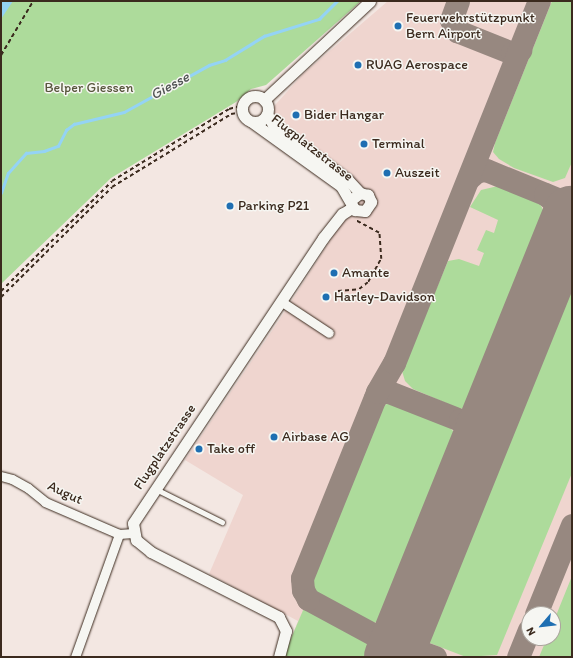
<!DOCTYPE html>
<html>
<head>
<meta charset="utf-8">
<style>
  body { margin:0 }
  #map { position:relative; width:573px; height:658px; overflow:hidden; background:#f3e7e2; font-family:Itim,sans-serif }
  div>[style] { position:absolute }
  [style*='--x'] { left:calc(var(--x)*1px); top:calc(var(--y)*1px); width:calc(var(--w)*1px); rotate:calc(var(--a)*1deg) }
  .built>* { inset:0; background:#efd5cf }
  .green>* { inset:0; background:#addb9b }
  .water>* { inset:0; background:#94d3f5 }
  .stream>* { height:2.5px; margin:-1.25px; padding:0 1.25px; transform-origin:1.25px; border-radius:1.25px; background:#94d3f5 }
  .taxiway>* { height:23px; margin:-11.5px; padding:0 11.5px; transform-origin:11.5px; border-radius:11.5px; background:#978880 }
  .runway>* { height:58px; margin:-29px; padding:0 29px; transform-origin:29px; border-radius:29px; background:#978880 }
  .path>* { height:1.5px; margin-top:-0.75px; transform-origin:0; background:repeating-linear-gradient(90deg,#3b2a1e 0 4px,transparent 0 7px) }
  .roads { filter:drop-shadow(0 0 1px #3b2a1e) drop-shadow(0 0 1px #3b2a1e) }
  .service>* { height:4.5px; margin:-2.25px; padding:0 2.25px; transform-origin:2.25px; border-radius:2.25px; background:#f6f6f2 }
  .minor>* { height:9px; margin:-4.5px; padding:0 4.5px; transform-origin:4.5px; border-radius:4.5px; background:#f6f6f2 }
  .tertiary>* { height:11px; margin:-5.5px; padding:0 5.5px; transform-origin:5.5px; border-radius:5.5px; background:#f6f6f2 }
  .tertiary>.ring { margin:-5.5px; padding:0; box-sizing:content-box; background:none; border:11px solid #f6f6f2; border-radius:50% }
  .dots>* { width:11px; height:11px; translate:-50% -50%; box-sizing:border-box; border:2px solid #f6f6f2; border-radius:50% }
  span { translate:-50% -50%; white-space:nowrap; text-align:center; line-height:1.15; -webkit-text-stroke:3px #f6f6f2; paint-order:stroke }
  .poi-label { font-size:14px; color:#3b2a1e }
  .left { translate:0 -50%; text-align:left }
  .park-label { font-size:14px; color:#58563d }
  .street-label { font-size:14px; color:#3b2a1e }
  .water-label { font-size:15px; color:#515454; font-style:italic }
  .frame { position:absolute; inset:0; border:2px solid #3b2a1e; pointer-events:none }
  .north { position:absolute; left:521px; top:606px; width:40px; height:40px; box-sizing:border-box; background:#f6f6f2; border:1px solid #aba49d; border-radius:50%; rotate:242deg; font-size:11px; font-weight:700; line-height:16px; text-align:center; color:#3b2a1e }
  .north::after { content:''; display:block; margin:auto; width:14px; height:18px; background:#1f6fb2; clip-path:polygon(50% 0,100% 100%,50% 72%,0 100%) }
</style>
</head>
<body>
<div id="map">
  <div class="built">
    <div style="clip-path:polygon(evenodd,388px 1px,572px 1px,572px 657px,284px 657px,298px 621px,209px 574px,243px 495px,185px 460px,284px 313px,360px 193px,267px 114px,303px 74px,388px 1px,529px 614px,553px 614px,553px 638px,529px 638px,529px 614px)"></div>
  </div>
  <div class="green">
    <div style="clip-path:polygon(1px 1px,361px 1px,266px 85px,251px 89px,236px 102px,111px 178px,1px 284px)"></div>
    <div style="clip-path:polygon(552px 1px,572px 1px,572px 162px,565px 178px,553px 182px,514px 168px,499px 159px,493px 152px,495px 143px)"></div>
    <div style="clip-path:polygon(498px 186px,540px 204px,548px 219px,478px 396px,472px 405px,460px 409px,413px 389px,405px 381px,402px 371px,448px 261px,459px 259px,479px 266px,484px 253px,477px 250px,486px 230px,494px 233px,498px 220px,470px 207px,481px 190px)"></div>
    <div style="clip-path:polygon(572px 270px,572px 473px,497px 655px,466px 657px,422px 640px)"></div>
    <div style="clip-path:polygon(389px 403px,448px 426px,455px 433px,457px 446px,392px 607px,384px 619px,374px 623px,363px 621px,318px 598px,310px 590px,307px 579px,375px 410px)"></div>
    <div style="clip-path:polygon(572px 576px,572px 657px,539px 657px,547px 638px,553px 638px,553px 623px)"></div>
    <div style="clip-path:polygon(304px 608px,370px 641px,373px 647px,372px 657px,283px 657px)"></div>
  </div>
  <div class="water">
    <div style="clip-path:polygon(1px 1px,13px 1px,1px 19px)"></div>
  </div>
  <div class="stream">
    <div style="--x:1;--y:193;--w:21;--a:-71"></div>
    <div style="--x:8;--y:173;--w:27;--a:-48"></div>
    <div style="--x:26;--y:153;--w:18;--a:-6"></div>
    <div style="--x:44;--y:151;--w:15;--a:-20"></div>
    <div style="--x:58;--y:146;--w:18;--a:-63"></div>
    <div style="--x:66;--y:130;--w:10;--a:-37"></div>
    <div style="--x:74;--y:124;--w:51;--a:-13.5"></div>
    <div style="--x:124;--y:112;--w:97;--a:-28.9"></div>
    <div style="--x:209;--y:65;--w:17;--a:-17"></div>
    <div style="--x:225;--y:60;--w:46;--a:-31.6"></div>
    <div style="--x:264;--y:36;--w:58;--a:-17.2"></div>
    <div style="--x:319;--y:19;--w:25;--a:-45"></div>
  </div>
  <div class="taxiway">
    <div style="--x:458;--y:1;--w:20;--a:110"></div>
    <div style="--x:451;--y:20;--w:13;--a:61"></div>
    <div style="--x:457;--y:31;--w:59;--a:21.8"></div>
    <div style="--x:512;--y:53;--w:9;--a:-21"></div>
    <div style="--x:469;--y:178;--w:11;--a:-41"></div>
    <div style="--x:477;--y:171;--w:9;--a:-6"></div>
    <div style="--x:486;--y:170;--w:93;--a:22.1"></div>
    <div style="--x:545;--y:194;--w:16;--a:40"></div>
    <div style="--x:557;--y:204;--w:11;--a:63"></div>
    <div style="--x:562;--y:214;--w:26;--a:90"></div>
    <div style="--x:375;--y:398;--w:8;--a:-50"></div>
    <div style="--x:380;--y:392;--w:9;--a:0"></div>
    <div style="--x:389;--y:392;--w:76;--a:21.5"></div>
    <div style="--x:460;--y:420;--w:19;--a:43"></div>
    <div style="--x:474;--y:433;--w:21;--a:87"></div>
    <div style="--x:460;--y:420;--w:6;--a:18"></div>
    <div style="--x:466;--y:422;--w:13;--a:-9"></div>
    <div style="--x:479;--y:420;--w:11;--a:-38"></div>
    <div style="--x:488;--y:413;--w:14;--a:-54"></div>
    <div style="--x:536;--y:614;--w:96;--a:-68"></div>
    <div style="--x:375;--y:635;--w:64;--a:20.1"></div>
    <div style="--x:375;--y:635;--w:10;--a:0"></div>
    <div style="--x:385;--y:635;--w:12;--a:-14"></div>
    <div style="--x:397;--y:632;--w:8;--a:-45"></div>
    <div style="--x:403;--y:626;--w:13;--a:-63"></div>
    <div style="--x:389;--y:657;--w:11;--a:-100"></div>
    <div style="--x:387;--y:646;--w:11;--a:-131"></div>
    <div style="--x:380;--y:638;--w:82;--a:-151.6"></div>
    <div style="--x:308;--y:599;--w:10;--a:-119"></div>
    <div style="--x:303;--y:590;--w:12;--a:-95"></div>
    <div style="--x:302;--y:578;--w:201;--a:-68"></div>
    <div style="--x:377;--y:392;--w:34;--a:-60"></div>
    <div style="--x:394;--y:363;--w:390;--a:-68.2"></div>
    <div style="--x:518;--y:657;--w:29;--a:-68"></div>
  </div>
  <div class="runway">
    <div style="--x:393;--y:657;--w:477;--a:-68"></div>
  </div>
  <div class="path">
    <div style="--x:1;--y:55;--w:63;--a:-59.3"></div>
    <div style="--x:1;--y:291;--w:156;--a:-44.7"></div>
    <div style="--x:112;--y:181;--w:137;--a:-31.6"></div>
    <div style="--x:229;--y:109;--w:15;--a:-16"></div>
    <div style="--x:338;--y:291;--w:21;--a:-5"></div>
    <div style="--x:359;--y:289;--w:11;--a:-38"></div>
    <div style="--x:368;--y:282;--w:26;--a:-61"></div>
    <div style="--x:381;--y:259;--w:26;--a:-94"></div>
    <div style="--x:379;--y:233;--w:26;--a:-152"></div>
    <div style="--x:1;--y:297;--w:156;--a:-44.7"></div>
    <div style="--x:112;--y:187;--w:140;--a:-31.5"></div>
    <div style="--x:231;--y:114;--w:12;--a:-9"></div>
  </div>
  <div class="roads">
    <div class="service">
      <div style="--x:156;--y:489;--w:74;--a:26.6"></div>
    </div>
    <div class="minor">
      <div style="--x:282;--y:302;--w:56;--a:33.4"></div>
      <div style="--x:1;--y:476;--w:11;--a:15"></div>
      <div style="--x:12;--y:479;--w:18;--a:29"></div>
      <div style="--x:28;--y:488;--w:22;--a:39"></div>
      <div style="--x:45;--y:502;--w:81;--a:23.4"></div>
      <div style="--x:75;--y:657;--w:131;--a:-70.3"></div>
      <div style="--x:119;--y:534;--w:14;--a:-4"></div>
    </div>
    <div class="tertiary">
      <div class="ring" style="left:242px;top:96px;width:15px;height:15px"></div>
      <div style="--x:264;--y:100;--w:145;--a:-43"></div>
      <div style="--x:267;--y:114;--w:13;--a:61"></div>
      <div style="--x:273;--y:125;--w:93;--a:36.3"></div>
      <div style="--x:348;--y:180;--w:18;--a:47"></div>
      <div style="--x:252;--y:122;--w:110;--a:35.7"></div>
      <div style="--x:341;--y:186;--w:28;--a:60"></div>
      <div style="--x:355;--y:210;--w:10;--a:6"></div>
      <div style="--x:365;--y:211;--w:11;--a:-56"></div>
      <div style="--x:371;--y:202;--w:8;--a:-113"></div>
      <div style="--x:368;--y:195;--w:8;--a:-166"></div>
      <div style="--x:360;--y:193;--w:11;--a:142"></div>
      <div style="--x:279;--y:657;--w:27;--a:-75"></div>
      <div style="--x:286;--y:631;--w:16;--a:-117"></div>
      <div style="--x:279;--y:617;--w:144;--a:-153.1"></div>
      <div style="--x:151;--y:552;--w:19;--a:-141"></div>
      <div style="--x:136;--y:540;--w:17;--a:-100"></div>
      <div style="--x:133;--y:523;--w:343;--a:-56.3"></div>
      <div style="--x:323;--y:238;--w:31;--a:-52"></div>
      <div style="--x:342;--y:214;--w:13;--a:-32"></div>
    </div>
  </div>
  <div class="dots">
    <div style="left:398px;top:26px;background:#1f6fb2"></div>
    <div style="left:358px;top:65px;background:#1f6fb2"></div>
    <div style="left:296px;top:115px;background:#1f6fb2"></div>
    <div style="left:364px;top:144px;background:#1f6fb2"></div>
    <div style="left:387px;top:173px;background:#1f6fb2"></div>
    <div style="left:230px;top:206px;background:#1f6fb2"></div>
    <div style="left:334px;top:273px;background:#1f6fb2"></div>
    <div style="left:326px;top:297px;background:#1f6fb2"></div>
    <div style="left:274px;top:437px;background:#1f6fb2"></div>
    <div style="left:199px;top:449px;background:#1f6fb2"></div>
  </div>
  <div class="poi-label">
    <span class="left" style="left:406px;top:26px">Feuerwehrstützpunkt<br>Bern Airport</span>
    <span class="left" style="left:366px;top:65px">RUAG Aerospace</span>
    <span class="left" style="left:304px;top:115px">Bider Hangar</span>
    <span class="left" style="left:372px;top:144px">Terminal</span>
    <span class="left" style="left:395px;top:173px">Auszeit</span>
    <span class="left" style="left:238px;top:206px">Parking P21</span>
    <span class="left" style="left:342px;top:273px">Amante</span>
    <span class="left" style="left:334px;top:297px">Harley-Davidson</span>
    <span class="left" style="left:282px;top:437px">Airbase AG</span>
    <span class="left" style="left:207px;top:449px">Take off</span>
  </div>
  <div class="park-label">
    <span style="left:89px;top:88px">Belper Giessen</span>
  </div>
  <div class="street-label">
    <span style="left:312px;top:148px;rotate:38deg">Flugplatzstrasse</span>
    <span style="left:165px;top:447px;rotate:-56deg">Flugplatzstrasse</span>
    <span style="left:65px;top:493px;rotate:25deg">Augut</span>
  </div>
  <div class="water-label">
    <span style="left:170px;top:86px;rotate:-29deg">Giesse</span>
  </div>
  <div class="frame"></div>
  <div class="north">N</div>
</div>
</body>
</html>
